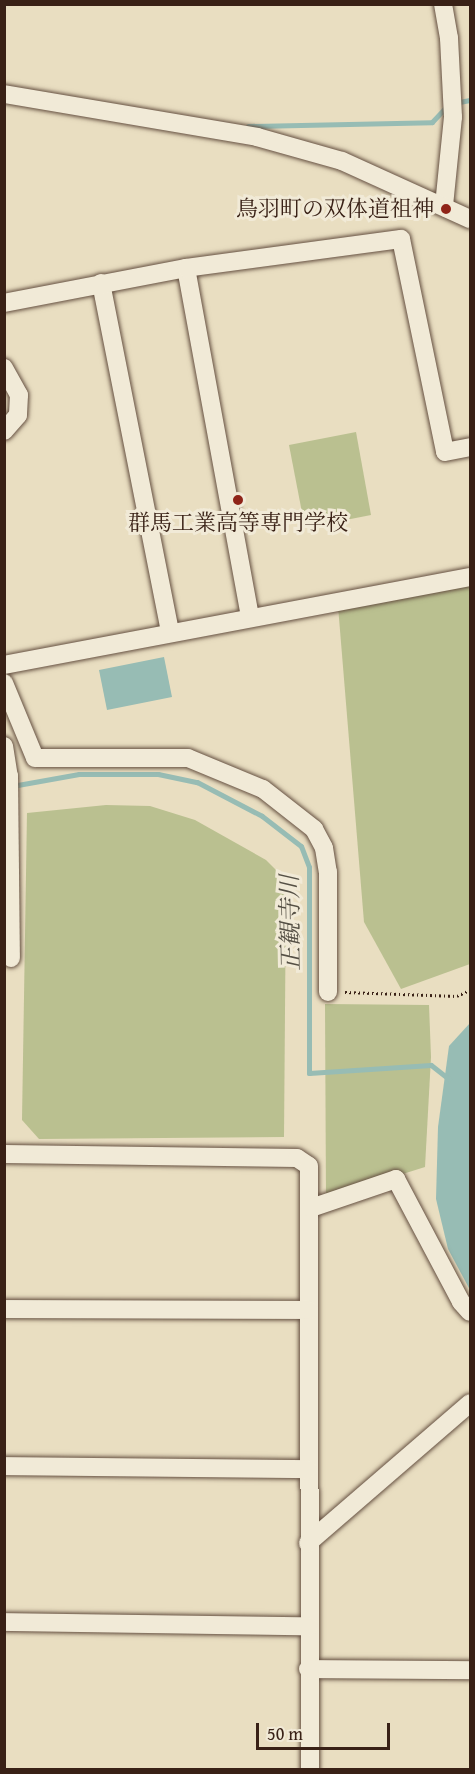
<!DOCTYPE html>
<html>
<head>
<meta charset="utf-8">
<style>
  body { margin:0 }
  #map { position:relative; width:475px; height:1774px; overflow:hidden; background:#e9dec1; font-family:"Gentium Book Plus","Noto Serif JP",serif }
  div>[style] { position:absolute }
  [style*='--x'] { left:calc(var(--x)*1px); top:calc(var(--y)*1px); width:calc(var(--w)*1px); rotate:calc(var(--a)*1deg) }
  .green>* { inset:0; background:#bac090 }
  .water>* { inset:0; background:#97bcb4 }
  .stream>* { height:5px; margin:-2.5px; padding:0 2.5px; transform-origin:2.5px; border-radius:2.5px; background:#97bcb4 }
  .path>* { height:3px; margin-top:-1.5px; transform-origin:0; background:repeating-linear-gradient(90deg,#392116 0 1.5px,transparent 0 4.5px) }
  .roads { filter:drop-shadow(0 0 2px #655041) drop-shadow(0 0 2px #655041) }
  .minor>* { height:18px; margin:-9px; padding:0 9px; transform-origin:9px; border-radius:9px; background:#f1ead7 }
  .dots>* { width:16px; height:16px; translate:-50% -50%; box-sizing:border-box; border:3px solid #f1ead7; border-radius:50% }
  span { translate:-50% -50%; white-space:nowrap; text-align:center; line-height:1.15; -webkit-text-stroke:6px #f1ead7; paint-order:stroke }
  .poi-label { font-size:22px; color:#392116 }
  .right { translate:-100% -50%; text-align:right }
  .water-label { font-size:24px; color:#555045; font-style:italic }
  .frame { position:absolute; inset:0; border:6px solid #392116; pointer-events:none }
  .scale { position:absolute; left:256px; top:1723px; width:134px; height:27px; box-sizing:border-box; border:3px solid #392116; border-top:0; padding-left:8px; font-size:18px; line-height:21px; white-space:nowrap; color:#392116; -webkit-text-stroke:4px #f1ead7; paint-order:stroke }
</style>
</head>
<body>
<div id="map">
  <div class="green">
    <div style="clip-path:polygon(356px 432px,371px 515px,305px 528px,289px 445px)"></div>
    <div style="clip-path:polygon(470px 582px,470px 964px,401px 989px,364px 922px,338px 606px)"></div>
    <div style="clip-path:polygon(106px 805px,150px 806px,195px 820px,266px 860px,281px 875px,286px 887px,284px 1137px,39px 1139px,22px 1120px,27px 813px)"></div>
    <div style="clip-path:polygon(325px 1004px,429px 1005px,431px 1057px,425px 1167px,326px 1198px)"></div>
  </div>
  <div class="water">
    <div style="clip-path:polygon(164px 657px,172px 697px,107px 710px,99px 670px)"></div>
    <div style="clip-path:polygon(470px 1023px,470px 1290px,448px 1249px,436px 1199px,438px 1127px,449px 1046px)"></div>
  </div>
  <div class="stream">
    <div style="--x:454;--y:103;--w:16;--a:-11"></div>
    <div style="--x:248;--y:126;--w:184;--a:-1.2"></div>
    <div style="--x:432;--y:122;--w:21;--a:-47"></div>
    <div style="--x:12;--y:786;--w:68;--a:-10.2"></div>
    <div style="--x:79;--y:774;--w:79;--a:0"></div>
    <div style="--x:158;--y:774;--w:40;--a:12"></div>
    <div style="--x:197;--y:782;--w:73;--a:27.6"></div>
    <div style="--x:262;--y:816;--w:49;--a:37.6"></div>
    <div style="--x:301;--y:846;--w:22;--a:69"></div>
    <div style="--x:309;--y:867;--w:206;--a:90"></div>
    <div style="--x:309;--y:1073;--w:122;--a:-3.8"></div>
    <div style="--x:431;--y:1065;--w:23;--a:38"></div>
  </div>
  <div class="path">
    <div style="--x:345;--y:992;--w:112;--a:2"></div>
    <div style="--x:457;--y:996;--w:14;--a:-25"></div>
  </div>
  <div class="roads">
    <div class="minor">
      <div style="--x:443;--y:4;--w:35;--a:80"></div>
      <div style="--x:449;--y:38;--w:79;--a:87.1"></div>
      <div style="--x:453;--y:117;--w:89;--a:95.8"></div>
      <div style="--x:4;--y:94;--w:257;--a:9.6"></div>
      <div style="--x:257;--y:137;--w:88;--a:15.8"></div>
      <div style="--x:342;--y:161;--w:141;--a:24.4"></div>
      <div style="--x:186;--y:268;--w:354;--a:79.6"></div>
      <div style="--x:101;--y:283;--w:356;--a:78.8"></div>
      <div style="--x:4;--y:303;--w:185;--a:-10.9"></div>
      <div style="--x:186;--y:268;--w:217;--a:-7.7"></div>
      <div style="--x:401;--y:239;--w:217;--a:78.3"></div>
      <div style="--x:445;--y:452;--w:25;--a:-11"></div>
      <div style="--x:4;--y:368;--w:31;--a:61"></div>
      <div style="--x:19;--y:395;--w:20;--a:93"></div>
      <div style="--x:18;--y:415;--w:21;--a:131"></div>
      <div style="--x:4;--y:665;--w:474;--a:-10.7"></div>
      <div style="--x:4;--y:683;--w:81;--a:67.5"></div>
      <div style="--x:35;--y:758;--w:153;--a:0"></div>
      <div style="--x:188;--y:758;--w:81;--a:22.5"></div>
      <div style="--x:263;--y:789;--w:65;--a:38.1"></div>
      <div style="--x:314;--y:829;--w:21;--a:62"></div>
      <div style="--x:324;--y:848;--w:24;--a:81"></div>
      <div style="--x:328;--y:872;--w:120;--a:90"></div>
      <div style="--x:4;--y:746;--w:30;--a:81"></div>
      <div style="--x:9;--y:776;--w:5;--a:169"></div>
      <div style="--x:9;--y:776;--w:182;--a:89.4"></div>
      <div style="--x:4;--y:1154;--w:293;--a:0.8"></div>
      <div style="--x:297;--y:1158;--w:14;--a:34"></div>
      <div style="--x:309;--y:1166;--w:604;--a:89.91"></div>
      <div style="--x:311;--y:1208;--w:90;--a:-18.8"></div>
      <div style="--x:396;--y:1179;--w:139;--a:62.1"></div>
      <div style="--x:461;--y:1302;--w:13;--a:48"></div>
      <div style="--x:4;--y:1309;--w:305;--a:0.2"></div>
      <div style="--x:4;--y:1466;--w:304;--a:0.6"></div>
      <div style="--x:308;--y:1543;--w:214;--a:-40.8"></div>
      <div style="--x:4;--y:1622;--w:305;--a:0.8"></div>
      <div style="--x:308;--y:1669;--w:162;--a:0.4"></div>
    </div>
  </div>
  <div class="dots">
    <div style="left:446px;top:209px;background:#8f2418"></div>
    <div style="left:238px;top:500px;background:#8f2418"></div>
  </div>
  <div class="poi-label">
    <span class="right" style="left:434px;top:209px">鳥羽町の双体道祖神</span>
    <span style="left:238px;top:523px">群馬工業高等専門学校</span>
  </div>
  <div class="water-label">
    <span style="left:290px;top:923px;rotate:-91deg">正観寺川</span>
  </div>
  <div class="frame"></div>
  <div class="scale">50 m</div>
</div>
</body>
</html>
